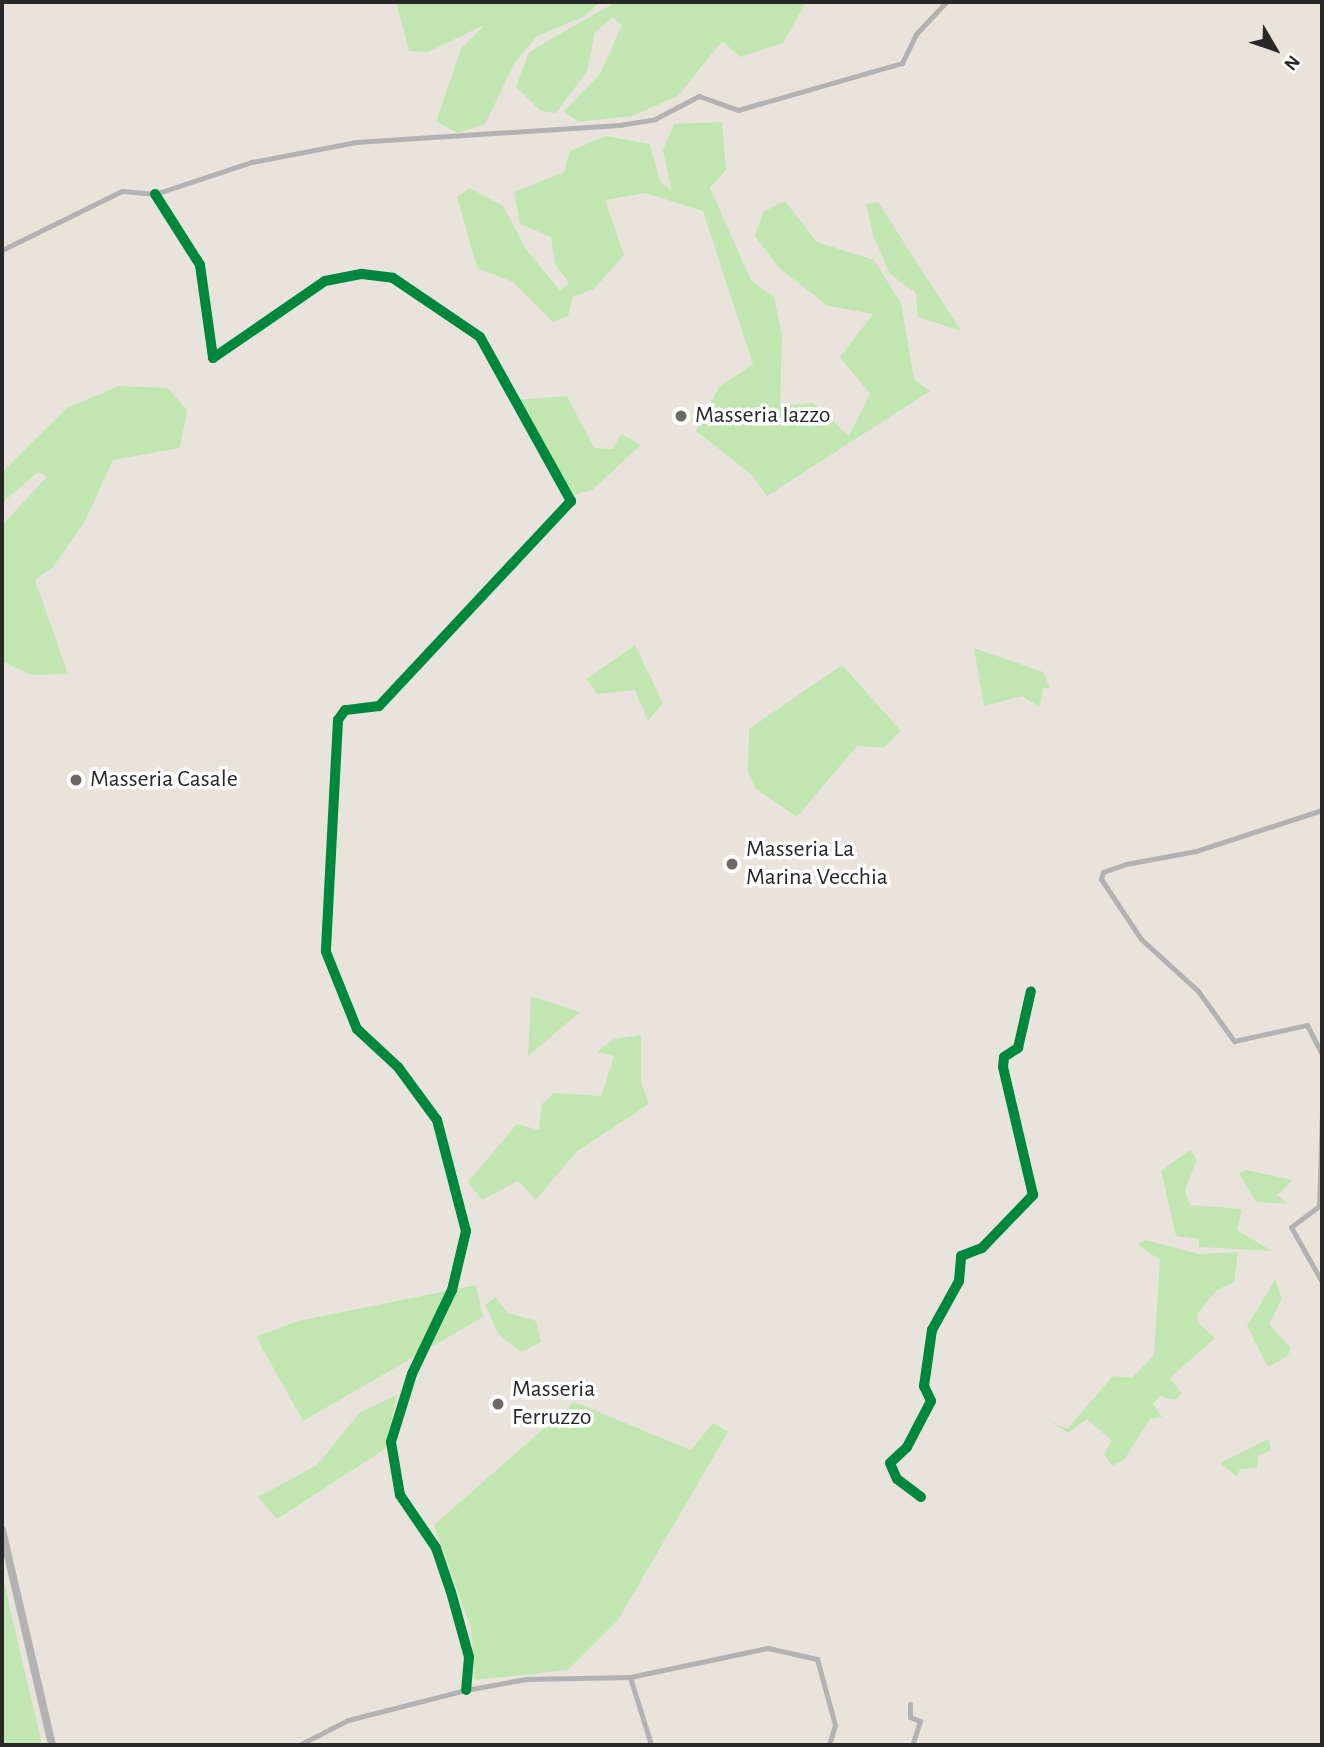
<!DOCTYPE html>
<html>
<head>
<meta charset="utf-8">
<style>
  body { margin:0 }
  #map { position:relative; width:1324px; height:1747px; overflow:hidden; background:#e8e4dc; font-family:"Alegreya Sans",sans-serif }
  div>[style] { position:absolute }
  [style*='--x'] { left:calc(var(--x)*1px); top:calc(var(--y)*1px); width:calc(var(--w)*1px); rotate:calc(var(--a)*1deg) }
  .green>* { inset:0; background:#c2e6b2 }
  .minor>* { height:5px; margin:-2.5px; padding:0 2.5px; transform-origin:2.5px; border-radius:2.5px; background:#b2b2b2 }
  .secondary>* { height:8px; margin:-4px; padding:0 4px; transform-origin:4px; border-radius:4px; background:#b2b2b2 }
  .cycleway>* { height:10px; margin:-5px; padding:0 5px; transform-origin:5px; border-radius:5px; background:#00873e }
  .dots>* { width:19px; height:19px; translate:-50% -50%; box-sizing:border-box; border:4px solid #fff; border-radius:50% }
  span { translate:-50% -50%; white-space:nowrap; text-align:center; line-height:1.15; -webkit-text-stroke:7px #fff; paint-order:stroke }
  .poi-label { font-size:24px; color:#282828 }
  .left { translate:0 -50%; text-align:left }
  .frame { position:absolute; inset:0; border:4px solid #282828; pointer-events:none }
  .north { position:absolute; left:1240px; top:14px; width:70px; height:70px; -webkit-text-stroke:5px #fff; paint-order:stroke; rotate:129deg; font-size:19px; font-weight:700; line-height:28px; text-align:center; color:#282828 }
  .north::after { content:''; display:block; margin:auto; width:24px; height:32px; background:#282828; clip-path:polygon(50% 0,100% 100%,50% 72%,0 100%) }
</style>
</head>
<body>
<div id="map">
  <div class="green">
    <div style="clip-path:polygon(396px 2px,600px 2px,583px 17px,537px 36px,515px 62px,485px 124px,458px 133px,436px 122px,461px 49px,484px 25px,428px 52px,409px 51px)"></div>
    <div style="clip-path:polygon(616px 2px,806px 2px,783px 43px,740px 57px,722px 41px,678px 96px,632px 116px,578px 122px,564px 111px,600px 74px,622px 25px,613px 17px,595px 32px,587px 71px,556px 113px,541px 111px,516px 87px,529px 52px)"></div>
    <div style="clip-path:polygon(722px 122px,726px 170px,710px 188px,751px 280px,774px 297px,782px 336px,780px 406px,813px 403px,849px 436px,870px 394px,840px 357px,873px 314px,828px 306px,779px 268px,755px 236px,763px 212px,785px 201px,817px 242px,874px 260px,901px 303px,914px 379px,930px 391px,767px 496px,752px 475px,696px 431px,719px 387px,753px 364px,703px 211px,645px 193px,605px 200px,624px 255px,594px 289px,573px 297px,568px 316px,553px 322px,513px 282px,477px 268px,457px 197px,470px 188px,503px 206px,526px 249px,560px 291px,569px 283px,555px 264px,551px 237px,520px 224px,514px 192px,564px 172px,570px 151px,606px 136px,650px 144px,660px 181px,672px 192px,663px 150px,674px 124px)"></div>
    <div style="clip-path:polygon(878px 202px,961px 331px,918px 317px,916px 293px,890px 274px,873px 235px,866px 204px)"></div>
    <div style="clip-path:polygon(119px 386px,168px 388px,187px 410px,180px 448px,113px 460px,84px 523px,52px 568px,35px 580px,68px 674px,31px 675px,2px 661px,2px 525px,47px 477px,38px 472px,2px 503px,2px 472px,67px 408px)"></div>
    <div style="clip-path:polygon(567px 396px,594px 448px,613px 449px,621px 434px,641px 445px,592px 490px,574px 495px,516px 400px)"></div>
    <div style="clip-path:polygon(635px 645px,663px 703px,648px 721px,635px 690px,597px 694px,587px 679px)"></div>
    <div style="clip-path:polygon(974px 648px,1043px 672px,1050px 688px,1043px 688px,1040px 707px,1022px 696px,984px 706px)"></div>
    <div style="clip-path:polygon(842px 665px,901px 731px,883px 748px,857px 746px,797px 817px,756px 789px,748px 772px,749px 729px)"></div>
    <div style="clip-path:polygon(531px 996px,580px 1012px,528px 1056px,528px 1055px)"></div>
    <div style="clip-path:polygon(641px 1035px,641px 1082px,649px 1104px,576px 1152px,536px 1200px,518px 1181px,482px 1200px,468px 1182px,517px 1124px,539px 1130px,542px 1104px,554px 1093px,601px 1096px,614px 1056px,597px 1052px,614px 1039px)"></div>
    <div style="clip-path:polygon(1190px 1150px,1197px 1160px,1185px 1190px,1190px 1205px,1242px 1209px,1237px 1230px,1272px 1251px,1199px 1247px,1199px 1239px,1176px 1236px,1161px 1171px)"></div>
    <div style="clip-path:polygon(1246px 1170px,1293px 1180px,1277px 1195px,1288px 1204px,1256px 1202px,1239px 1173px)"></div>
    <div style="clip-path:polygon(1146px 1240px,1199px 1254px,1238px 1252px,1234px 1282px,1217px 1290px,1198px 1313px,1197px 1322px,1215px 1338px,1170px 1378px,1182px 1394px,1174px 1400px,1159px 1396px,1153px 1404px,1162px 1417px,1150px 1419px,1124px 1460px,1112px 1466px,1104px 1454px,1112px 1441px,1087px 1419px,1068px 1433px,1048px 1420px,1067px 1429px,1113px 1376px,1132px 1378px,1154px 1355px,1160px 1260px,1137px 1244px)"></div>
    <div style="clip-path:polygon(1275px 1280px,1282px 1299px,1269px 1324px,1290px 1347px,1288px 1356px,1268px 1367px,1247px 1326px)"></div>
    <div style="clip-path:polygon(476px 1285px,483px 1317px,303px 1421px,256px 1337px,298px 1321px)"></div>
    <div style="clip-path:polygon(495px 1297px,508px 1313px,536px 1321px,541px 1342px,521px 1352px,499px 1335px,485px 1305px)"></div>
    <div style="clip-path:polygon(397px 1395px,385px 1449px,277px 1519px,258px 1497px,317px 1465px,360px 1412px)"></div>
    <div style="clip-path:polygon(574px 1402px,691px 1450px,713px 1423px,728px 1432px,618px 1620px,568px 1670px,475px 1680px,471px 1628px,434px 1525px)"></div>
    <div style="clip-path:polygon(1269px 1439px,1271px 1450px,1258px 1456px,1257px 1468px,1240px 1469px,1237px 1477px,1220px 1463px)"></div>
    <div style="clip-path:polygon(2px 1572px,20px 1652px,42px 1745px,2px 1745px)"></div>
  </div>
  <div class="minor">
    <div style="--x:155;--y:194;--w:84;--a:57.6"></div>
    <div style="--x:200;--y:265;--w:94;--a:82"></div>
    <div style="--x:213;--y:358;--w:136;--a:-34.5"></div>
    <div style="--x:325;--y:281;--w:38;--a:-11"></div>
    <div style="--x:362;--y:274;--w:31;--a:7"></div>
    <div style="--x:393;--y:278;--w:105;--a:34.1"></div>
    <div style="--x:480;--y:337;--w:188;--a:61"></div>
    <div style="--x:571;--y:501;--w:281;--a:133.1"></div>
    <div style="--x:379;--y:706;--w:34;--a:173"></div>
    <div style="--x:345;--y:710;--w:12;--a:125"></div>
    <div style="--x:338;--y:720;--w:232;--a:93"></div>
    <div style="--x:326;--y:952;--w:83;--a:68.1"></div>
    <div style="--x:357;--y:1029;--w:56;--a:42.8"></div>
    <div style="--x:398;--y:1067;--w:66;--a:53.7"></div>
    <div style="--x:437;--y:1120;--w:115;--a:75.4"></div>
    <div style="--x:466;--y:1231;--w:61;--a:103.3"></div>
    <div style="--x:452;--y:1290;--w:93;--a:115.5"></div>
    <div style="--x:412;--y:1374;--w:71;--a:107.2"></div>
    <div style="--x:391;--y:1442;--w:54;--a:80.4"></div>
    <div style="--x:400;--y:1495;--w:64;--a:55.8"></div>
    <div style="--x:436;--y:1548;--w:46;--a:71.2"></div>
    <div style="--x:451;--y:1592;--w:67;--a:74.5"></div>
    <div style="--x:469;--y:1657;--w:33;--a:95"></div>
    <div style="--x:2;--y:250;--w:134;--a:-26.2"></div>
    <div style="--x:122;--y:191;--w:33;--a:5"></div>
    <div style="--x:155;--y:194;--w:102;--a:-18.3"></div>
    <div style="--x:252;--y:162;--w:106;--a:-10.9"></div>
    <div style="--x:356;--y:142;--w:264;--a:-3.7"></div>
    <div style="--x:619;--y:125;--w:36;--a:-9"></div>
    <div style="--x:655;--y:119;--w:50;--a:-27.6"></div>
    <div style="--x:699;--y:96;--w:41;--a:19.7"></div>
    <div style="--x:738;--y:110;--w:171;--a:-16"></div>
    <div style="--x:902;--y:63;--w:32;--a:-64"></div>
    <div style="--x:916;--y:34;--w:44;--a:-46.8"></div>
    <div style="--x:1322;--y:810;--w:133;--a:162"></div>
    <div style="--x:1196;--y:851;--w:71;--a:169.5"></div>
    <div style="--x:1126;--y:864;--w:24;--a:161"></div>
    <div style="--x:1103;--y:872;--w:7;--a:106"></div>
    <div style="--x:1101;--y:879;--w:72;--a:56.3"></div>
    <div style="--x:1141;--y:939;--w:77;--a:42.4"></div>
    <div style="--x:1198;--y:991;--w:62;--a:54.2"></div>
    <div style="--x:1234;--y:1041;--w:75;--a:-12.4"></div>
    <div style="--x:1307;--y:1025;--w:33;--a:63"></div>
    <div style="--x:1322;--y:1112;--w:94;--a:91.8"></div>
    <div style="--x:1319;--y:1206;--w:35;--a:143"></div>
    <div style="--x:1291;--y:1227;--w:63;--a:60.6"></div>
    <div style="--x:1322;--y:1292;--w:24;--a:90"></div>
    <div style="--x:921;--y:1497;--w:30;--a:-143"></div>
    <div style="--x:897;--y:1479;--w:17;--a:-114"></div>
    <div style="--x:890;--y:1463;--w:23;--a:-43"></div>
    <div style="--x:907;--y:1447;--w:52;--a:-62.4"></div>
    <div style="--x:931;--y:1401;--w:17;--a:-115"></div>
    <div style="--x:924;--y:1386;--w:57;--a:-81.9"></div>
    <div style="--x:932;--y:1330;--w:56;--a:-61.1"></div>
    <div style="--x:959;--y:1281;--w:25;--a:-85"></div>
    <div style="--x:961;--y:1256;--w:22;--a:-21"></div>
    <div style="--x:982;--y:1248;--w:74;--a:-46.1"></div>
    <div style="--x:1033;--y:1195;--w:131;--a:-103.2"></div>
    <div style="--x:1003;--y:1067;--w:10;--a:-84"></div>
    <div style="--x:1004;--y:1057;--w:17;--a:-33"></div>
    <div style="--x:1018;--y:1048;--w:58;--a:-77.2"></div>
    <div style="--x:630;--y:1677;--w:71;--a:72.8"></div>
    <div style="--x:910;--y:1704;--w:13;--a:90"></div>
    <div style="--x:910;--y:1717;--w:11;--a:22"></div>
    <div style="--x:920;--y:1721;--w:25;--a:108"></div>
    <div style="--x:164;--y:1745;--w:45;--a:0"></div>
    <div style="--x:299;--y:1745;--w:55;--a:-27"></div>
    <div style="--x:348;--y:1720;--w:122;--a:-14.3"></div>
    <div style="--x:466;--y:1690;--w:61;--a:-10.4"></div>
    <div style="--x:526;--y:1679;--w:104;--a:-1.1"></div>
    <div style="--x:630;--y:1677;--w:141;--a:-11.9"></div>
    <div style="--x:768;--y:1648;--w:50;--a:12.7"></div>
    <div style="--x:817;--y:1659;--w:68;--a:74.7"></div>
    <div style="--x:835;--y:1725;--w:21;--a:107"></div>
  </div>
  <div class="secondary">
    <div style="--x:2;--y:1530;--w:221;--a:76.9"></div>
  </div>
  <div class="cycleway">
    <div style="--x:155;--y:194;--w:84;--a:57.6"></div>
    <div style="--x:200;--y:265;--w:94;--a:82"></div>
    <div style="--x:213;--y:358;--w:136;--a:-34.5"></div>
    <div style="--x:325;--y:281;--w:38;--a:-11"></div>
    <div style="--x:362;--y:274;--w:31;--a:7"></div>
    <div style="--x:393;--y:278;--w:105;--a:34.1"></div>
    <div style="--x:480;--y:337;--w:188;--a:61"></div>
    <div style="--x:571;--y:501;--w:281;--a:133.1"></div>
    <div style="--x:379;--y:706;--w:34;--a:173"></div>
    <div style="--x:345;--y:710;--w:12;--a:125"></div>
    <div style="--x:338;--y:720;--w:232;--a:93"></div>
    <div style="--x:326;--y:952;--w:83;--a:68.1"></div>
    <div style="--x:357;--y:1029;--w:56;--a:42.8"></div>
    <div style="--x:398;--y:1067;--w:66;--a:53.7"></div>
    <div style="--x:437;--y:1120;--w:115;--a:75.4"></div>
    <div style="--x:466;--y:1231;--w:61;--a:103.3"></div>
    <div style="--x:452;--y:1290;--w:93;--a:115.5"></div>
    <div style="--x:412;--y:1374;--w:71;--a:107.2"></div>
    <div style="--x:391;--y:1442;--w:54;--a:80.4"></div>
    <div style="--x:400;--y:1495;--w:64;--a:55.8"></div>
    <div style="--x:436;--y:1548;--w:46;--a:71.2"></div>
    <div style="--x:451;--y:1592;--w:67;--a:74.5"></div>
    <div style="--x:469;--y:1657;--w:33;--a:95"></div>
    <div style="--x:921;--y:1497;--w:30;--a:-143"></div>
    <div style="--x:897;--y:1479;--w:17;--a:-114"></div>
    <div style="--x:890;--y:1463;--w:23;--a:-43"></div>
    <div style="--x:907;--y:1447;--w:52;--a:-62.4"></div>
    <div style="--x:931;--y:1401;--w:17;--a:-115"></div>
    <div style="--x:924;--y:1386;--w:57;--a:-81.9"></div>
    <div style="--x:932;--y:1330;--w:56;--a:-61.1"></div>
    <div style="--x:959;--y:1281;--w:25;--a:-85"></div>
    <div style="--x:961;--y:1256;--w:22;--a:-21"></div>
    <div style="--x:982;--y:1248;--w:74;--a:-46.1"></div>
    <div style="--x:1033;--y:1195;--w:131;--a:-103.2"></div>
    <div style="--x:1003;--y:1067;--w:10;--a:-84"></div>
    <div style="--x:1004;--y:1057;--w:17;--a:-33"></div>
    <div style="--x:1018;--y:1048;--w:58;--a:-77.2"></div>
  </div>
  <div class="dots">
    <div style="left:681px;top:416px;background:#6b6a67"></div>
    <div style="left:76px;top:780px;background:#6b6a67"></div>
    <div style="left:732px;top:864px;background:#6b6a67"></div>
    <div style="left:498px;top:1404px;background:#6b6a67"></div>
  </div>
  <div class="poi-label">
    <span class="left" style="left:695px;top:416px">Masseria Iazzo</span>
    <span class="left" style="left:90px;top:780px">Masseria Casale</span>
    <span class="left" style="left:746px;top:864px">Masseria La<br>Marina Vecchia</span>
    <span class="left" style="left:512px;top:1404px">Masseria<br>Ferruzzo</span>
  </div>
  <div class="frame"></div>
  <div class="north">N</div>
</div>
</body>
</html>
